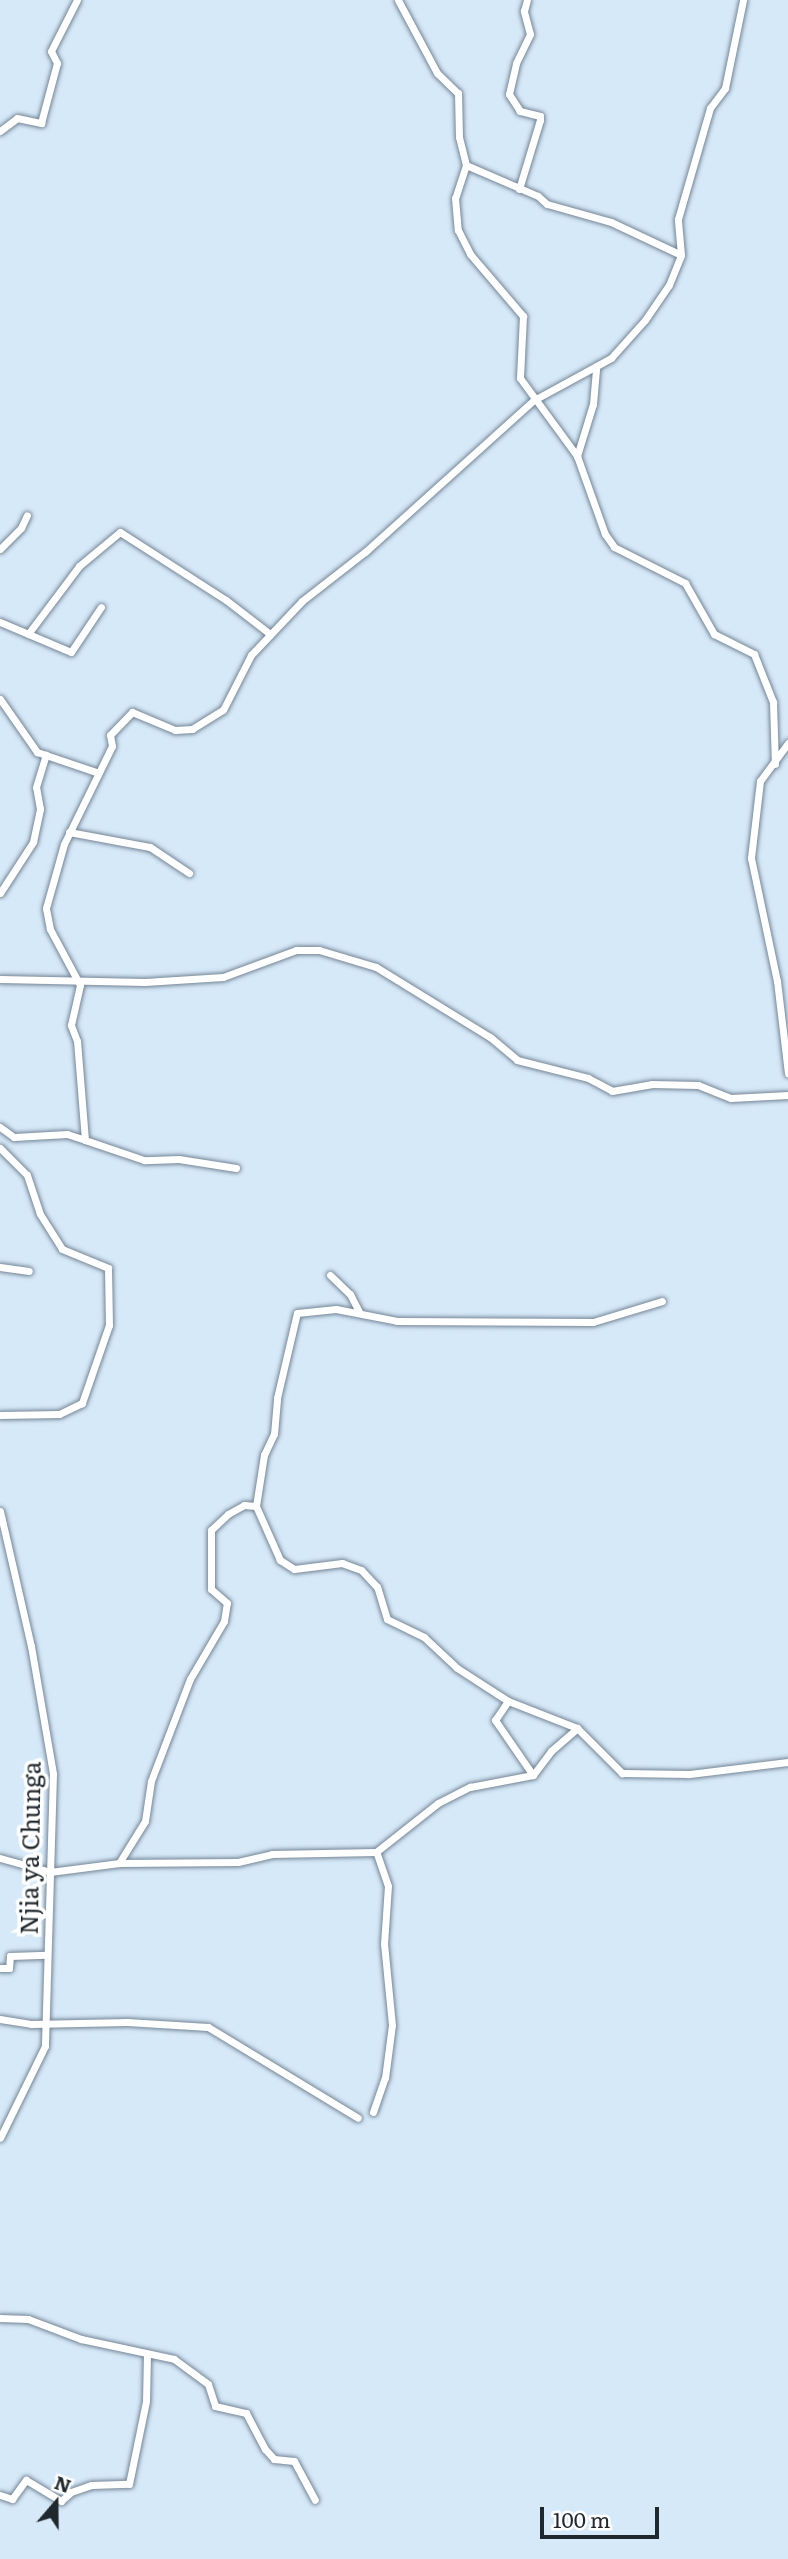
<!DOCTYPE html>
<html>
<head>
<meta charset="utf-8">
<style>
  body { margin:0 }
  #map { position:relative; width:788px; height:2559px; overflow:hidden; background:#d6e9f9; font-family:Literata,serif }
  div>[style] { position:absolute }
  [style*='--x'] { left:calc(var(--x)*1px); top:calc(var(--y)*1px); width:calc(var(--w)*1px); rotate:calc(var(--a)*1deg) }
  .roads { filter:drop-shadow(0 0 2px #758695) drop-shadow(0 0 2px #758695) }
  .minor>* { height:7px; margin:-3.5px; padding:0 3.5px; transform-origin:3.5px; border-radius:3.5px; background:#fff }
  span { translate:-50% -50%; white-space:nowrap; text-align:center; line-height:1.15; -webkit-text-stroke:7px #fff; paint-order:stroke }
  .street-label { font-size:24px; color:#20282d }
  .north { position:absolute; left:21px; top:2468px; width:70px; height:70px; -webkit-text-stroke:5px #fff; paint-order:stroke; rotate:20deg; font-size:19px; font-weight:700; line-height:28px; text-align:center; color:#20282d }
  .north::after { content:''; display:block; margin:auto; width:24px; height:32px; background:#20282d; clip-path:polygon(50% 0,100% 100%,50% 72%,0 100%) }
  .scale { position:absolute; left:540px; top:2507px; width:119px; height:32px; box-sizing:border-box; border:4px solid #20282d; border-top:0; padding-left:9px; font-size:21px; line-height:24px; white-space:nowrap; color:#20282d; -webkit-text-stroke:5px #fff; paint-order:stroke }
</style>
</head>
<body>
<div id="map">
  <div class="roads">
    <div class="minor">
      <div style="--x:398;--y:0;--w:83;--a:61.9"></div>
      <div style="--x:437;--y:73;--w:29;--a:44"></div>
      <div style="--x:458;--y:93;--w:44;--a:88.7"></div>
      <div style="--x:459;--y:137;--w:29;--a:76"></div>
      <div style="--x:466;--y:165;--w:78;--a:23.3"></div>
      <div style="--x:538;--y:196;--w:12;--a:42"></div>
      <div style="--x:547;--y:204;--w:66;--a:15.7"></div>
      <div style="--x:611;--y:222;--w:77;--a:25.2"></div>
      <div style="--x:0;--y:131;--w:21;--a:-37"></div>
      <div style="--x:17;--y:118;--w:25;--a:12"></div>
      <div style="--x:41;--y:123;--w:62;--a:-75.1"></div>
      <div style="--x:57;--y:63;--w:13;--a:-117"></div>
      <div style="--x:51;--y:51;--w:57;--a:-63"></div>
      <div style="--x:466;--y:165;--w:35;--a:108"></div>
      <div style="--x:455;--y:198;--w:32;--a:85"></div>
      <div style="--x:458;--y:230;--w:27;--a:63"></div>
      <div style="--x:470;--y:254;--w:82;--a:49.5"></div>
      <div style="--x:523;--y:316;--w:62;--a:92.8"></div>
      <div style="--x:520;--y:378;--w:97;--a:53.8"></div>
      <div style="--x:577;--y:456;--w:83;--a:70.3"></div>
      <div style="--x:605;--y:534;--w:16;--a:55"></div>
      <div style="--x:614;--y:547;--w:80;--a:26.9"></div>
      <div style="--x:685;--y:583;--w:59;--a:60.4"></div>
      <div style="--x:714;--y:634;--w:45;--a:26.6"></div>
      <div style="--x:754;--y:654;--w:52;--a:68.4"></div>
      <div style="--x:773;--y:702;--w:62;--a:88.2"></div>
      <div style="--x:519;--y:189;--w:72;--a:-73.1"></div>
      <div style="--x:540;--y:120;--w:4;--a:-90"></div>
      <div style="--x:540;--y:116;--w:21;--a:-166"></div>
      <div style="--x:520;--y:111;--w:20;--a:-123"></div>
      <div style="--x:509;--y:94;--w:32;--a:-77"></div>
      <div style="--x:516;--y:63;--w:32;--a:-64"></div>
      <div style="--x:530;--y:34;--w:24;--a:-105"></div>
      <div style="--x:524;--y:11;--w:11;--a:-75"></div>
      <div style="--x:577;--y:456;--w:54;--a:-72.9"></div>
      <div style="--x:593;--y:404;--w:38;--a:-85"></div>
      <div style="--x:0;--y:549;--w:30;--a:-45"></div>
      <div style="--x:21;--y:528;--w:14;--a:-65"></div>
      <div style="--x:0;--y:622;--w:77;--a:22.9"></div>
      <div style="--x:71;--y:652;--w:54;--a:-56.3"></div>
      <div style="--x:28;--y:634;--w:85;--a:-53.1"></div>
      <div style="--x:79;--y:566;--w:53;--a:-39.7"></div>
      <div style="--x:120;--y:532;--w:126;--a:32.7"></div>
      <div style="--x:226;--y:600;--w:56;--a:37.7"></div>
      <div style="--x:0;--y:699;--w:65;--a:55.1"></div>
      <div style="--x:37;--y:752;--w:65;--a:18.7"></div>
      <div style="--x:788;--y:743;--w:47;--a:126.4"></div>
      <div style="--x:760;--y:781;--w:78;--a:96.7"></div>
      <div style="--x:751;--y:858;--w:126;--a:78.1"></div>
      <div style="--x:777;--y:981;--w:93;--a:83.2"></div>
      <div style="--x:69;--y:832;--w:82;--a:10.5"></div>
      <div style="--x:150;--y:847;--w:47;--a:33.7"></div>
      <div style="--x:0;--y:893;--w:61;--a:-57.1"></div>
      <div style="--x:33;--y:842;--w:34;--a:-78"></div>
      <div style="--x:40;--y:809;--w:22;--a:-100"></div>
      <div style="--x:36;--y:787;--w:34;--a:-73"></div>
      <div style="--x:0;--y:979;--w:145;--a:1.2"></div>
      <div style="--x:145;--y:982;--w:78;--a:-3.7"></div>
      <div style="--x:223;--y:977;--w:78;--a:-20.3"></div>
      <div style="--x:296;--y:950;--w:23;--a:0"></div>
      <div style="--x:319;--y:950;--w:59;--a:16.6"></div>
      <div style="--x:376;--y:967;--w:134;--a:31.6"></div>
      <div style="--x:490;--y:1037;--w:35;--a:40"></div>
      <div style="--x:517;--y:1060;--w:73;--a:14.2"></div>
      <div style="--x:588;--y:1078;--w:27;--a:28"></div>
      <div style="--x:612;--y:1091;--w:41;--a:-9.9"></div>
      <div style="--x:652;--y:1084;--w:46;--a:1.2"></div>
      <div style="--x:698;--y:1085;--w:35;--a:22"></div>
      <div style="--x:731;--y:1098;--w:57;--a:-3"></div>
      <div style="--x:0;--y:1127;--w:17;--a:36"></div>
      <div style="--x:14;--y:1137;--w:53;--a:-3.2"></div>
      <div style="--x:67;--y:1134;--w:19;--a:18"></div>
      <div style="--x:0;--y:1148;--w:38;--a:45"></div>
      <div style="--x:27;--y:1175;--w:41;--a:71.6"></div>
      <div style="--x:40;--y:1214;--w:41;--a:57.8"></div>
      <div style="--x:62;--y:1249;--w:50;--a:22.4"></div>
      <div style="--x:108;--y:1268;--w:57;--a:89"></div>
      <div style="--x:109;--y:1325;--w:83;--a:109.1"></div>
      <div style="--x:82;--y:1403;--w:25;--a:154"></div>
      <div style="--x:59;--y:1414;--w:59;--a:179"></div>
      <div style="--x:236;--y:1168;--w:58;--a:-171"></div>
      <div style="--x:179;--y:1159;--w:35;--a:178"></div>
      <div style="--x:144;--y:1160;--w:62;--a:-161.3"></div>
      <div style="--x:85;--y:1140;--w:99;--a:-94.6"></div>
      <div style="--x:77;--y:1041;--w:17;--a:-111"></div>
      <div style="--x:71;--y:1025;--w:41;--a:-77.3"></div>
      <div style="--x:80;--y:985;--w:64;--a:-118.2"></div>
      <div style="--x:50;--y:929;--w:21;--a:-101"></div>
      <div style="--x:46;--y:908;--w:66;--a:-74.3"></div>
      <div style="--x:64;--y:844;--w:109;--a:-63.9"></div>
      <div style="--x:112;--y:746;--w:11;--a:-100"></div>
      <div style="--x:110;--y:735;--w:32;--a:-46"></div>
      <div style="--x:132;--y:712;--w:47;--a:22.7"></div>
      <div style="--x:175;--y:730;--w:17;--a:-3"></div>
      <div style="--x:192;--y:729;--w:36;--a:-32"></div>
      <div style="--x:223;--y:710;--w:62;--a:-63"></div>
      <div style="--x:251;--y:655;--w:74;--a:-46.6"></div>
      <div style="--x:302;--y:601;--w:80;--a:-37.9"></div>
      <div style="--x:365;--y:552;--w:227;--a:-42"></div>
      <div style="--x:534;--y:400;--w:88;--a:-28.6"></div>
      <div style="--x:611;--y:358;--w:51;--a:-48.2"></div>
      <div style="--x:645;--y:320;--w:42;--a:-55.6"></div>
      <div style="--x:669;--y:285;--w:32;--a:-68"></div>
      <div style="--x:681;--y:255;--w:36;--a:-95"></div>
      <div style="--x:678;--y:219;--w:116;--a:-73.9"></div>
      <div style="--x:710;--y:108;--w:25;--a:-53"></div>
      <div style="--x:725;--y:88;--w:90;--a:-78.4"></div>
      <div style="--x:0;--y:1267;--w:29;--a:8"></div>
      <div style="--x:330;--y:1275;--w:28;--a:44"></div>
      <div style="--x:350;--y:1294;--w:20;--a:63"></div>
      <div style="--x:0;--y:1511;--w:139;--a:77.1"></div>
      <div style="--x:31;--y:1646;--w:130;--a:80.2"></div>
      <div style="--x:53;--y:1774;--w:272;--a:91.7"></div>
      <div style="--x:45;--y:2046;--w:102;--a:116.1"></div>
      <div style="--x:508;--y:1701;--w:23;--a:124"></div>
      <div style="--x:495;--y:1720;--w:67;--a:55.4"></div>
      <div style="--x:577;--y:1728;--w:74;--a:-158.6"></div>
      <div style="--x:508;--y:1701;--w:61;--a:-147.1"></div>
      <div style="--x:457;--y:1668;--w:45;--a:-136.8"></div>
      <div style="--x:424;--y:1637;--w:41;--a:-154.1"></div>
      <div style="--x:387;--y:1619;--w:34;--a:-107"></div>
      <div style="--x:377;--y:1587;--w:23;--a:-133"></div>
      <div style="--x:361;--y:1570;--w:20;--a:-160"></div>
      <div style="--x:342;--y:1563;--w:48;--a:172.9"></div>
      <div style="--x:294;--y:1569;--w:17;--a:-147"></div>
      <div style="--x:280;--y:1560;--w:59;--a:-114"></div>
      <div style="--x:256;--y:1506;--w:52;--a:-81.1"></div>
      <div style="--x:264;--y:1455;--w:23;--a:-65"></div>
      <div style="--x:274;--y:1434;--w:36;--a:-85"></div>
      <div style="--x:277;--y:1398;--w:87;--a:-76.8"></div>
      <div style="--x:297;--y:1313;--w:39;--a:-6"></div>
      <div style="--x:336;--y:1309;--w:62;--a:11.1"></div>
      <div style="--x:397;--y:1321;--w:196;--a:0.3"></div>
      <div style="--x:593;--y:1322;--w:72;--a:-16.9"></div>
      <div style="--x:0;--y:1858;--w:52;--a:15.6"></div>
      <div style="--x:50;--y:1872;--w:70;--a:-7.4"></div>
      <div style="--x:119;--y:1863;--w:119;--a:-0.5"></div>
      <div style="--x:238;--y:1862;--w:35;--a:-13"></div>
      <div style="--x:272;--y:1854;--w:104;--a:-1.1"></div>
      <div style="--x:376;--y:1852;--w:79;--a:-38.3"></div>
      <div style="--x:438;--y:1803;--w:36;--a:-27"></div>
      <div style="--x:470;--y:1787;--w:64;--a:-10.8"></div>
      <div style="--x:533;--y:1775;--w:30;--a:-53"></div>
      <div style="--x:551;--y:1751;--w:35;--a:-41"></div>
      <div style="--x:577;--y:1728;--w:64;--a:45"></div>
      <div style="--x:622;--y:1773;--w:67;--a:0.9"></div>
      <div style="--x:689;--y:1774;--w:100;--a:-6.9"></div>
      <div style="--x:119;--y:1863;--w:49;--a:-58.2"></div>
      <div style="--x:145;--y:1821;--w:40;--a:-81.5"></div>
      <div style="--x:151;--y:1781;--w:109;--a:-69.1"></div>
      <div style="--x:190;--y:1679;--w:67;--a:-59.6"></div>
      <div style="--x:224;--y:1621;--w:18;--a:-81"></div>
      <div style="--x:227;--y:1603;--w:21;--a:-139"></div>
      <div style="--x:211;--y:1589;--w:59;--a:-90"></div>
      <div style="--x:211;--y:1530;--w:23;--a:-43"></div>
      <div style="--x:228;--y:1514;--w:18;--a:-29"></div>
      <div style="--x:244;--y:1505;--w:12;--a:5"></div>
      <div style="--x:0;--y:1968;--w:9;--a:0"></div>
      <div style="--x:9;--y:1968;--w:12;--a:-85"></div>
      <div style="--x:10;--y:1956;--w:37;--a:-2"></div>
      <div style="--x:0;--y:2019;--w:31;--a:9"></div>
      <div style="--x:31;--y:2024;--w:96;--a:-1.2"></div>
      <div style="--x:127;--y:2022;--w:81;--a:3.5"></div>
      <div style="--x:208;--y:2027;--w:175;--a:31.2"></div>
      <div style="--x:373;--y:2112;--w:36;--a:-71"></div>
      <div style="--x:385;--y:2078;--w:53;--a:-82.5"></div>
      <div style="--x:392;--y:2025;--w:81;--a:-95.6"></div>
      <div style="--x:384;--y:1944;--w:58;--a:-86.1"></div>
      <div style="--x:388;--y:1886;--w:36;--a:-109"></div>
      <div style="--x:0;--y:2318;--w:28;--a:2"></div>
      <div style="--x:28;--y:2319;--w:57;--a:20.7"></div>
      <div style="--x:81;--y:2339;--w:95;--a:12.1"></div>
      <div style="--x:174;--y:2359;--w:42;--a:36.3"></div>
      <div style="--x:208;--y:2384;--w:23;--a:72"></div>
      <div style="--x:215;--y:2406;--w:32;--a:13"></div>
      <div style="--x:246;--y:2413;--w:41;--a:62.2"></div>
      <div style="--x:265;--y:2449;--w:13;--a:48"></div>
      <div style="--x:274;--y:2459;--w:20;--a:6"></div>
      <div style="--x:294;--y:2461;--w:44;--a:61.7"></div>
      <div style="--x:0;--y:2495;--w:13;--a:18"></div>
      <div style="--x:12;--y:2499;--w:24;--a:-54"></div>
      <div style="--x:26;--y:2480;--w:41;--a:31"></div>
      <div style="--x:61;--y:2501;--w:13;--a:-42"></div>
      <div style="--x:71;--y:2492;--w:21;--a:-19"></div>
      <div style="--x:91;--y:2485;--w:38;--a:-2"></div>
      <div style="--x:129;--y:2484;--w:85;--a:-78.4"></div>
      <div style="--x:146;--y:2401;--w:47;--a:-88.8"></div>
    </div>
  </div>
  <div class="street-label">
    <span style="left:29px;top:1848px;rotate:-89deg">Njia ya Chunga</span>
  </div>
  <div class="north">N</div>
  <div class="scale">100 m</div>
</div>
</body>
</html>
